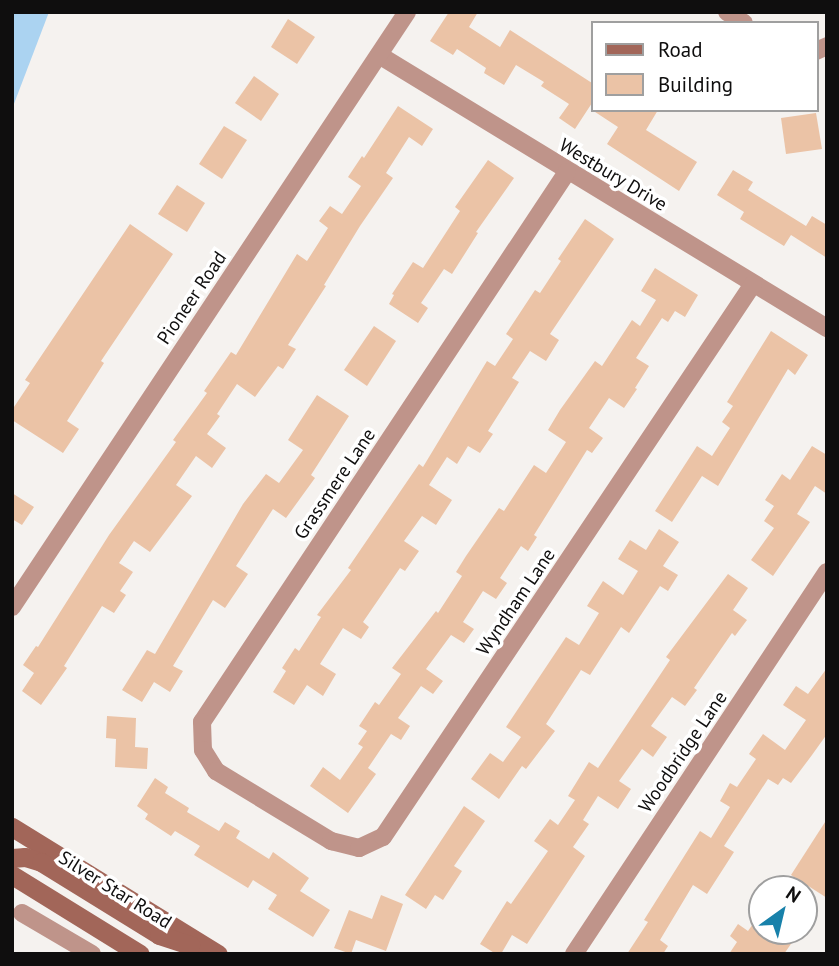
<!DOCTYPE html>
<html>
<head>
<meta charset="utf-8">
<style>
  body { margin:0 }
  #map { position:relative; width:839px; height:966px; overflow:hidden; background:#f5f2ef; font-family:"PT Sans",sans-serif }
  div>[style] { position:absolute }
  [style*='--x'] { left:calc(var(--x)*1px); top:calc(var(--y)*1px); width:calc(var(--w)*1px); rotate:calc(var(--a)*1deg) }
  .water>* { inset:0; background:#abd3f1 }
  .building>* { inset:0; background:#ebc3a6 }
  .minor>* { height:18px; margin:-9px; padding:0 9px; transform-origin:9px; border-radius:9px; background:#bf948a }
  .secondary>* { height:19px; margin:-9.5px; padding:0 9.5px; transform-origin:9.5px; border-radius:9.5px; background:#a26659 }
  span { translate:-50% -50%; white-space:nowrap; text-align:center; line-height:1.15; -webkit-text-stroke:7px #fff; paint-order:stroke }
  .street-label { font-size:19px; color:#0f0e0e }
  .frame { position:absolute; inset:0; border:14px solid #0f0e0e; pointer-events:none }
  .legend { position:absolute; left:591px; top:21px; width:228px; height:91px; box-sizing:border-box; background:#fff; border:2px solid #9f9f9f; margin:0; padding:9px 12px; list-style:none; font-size:21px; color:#0f0e0e }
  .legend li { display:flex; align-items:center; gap:14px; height:35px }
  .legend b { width:35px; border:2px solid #9f9f9f }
  .north { position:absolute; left:748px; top:875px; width:70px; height:70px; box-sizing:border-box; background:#fff; border:2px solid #9f9f9f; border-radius:50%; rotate:34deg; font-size:19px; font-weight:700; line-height:28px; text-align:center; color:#0f0e0e }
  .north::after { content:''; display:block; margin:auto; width:24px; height:32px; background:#1881aa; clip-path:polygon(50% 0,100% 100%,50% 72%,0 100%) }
</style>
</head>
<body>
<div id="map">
  <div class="water">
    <div style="clip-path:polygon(12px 12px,49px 12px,12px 109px)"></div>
  </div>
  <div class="building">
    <div style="clip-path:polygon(449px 12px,478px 12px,469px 27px,500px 47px,510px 30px,592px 83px,592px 103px,575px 129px,559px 118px,569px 104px,541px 86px,544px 82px,516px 65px,504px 85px,484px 73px,486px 68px,457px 49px,453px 55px,430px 41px)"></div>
    <div style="clip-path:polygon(288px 19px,315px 37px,297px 64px,271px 47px)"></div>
    <div style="clip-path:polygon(254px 76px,279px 94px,261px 121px,235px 103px)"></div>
    <div style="clip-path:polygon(398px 106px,433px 129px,422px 146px,409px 137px,386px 173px,393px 178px,360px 226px,324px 285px,326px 286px,288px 345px,296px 349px,283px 369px,278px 366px,255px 397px,237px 384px,217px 414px,220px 416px,207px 434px,226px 448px,212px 468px,196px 456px,176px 485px,192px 496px,150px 552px,134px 541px,119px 563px,133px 572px,120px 591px,126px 595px,114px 613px,102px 606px,64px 666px,67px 668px,41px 705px,22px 691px,34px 673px,23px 665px,36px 646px,38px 647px,109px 535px,176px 442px,173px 440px,207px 393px,204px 391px,231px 352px,236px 355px,297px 254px,307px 261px,328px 228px,319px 221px,330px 206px,342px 214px,361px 186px,348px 177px,362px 156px,364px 158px)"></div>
    <div style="clip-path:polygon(592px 110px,658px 110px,646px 130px,697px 162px,679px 191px,607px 144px,618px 127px)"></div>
    <div style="clip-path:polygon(816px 113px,822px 149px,786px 154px,781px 118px)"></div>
    <div style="clip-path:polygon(224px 126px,247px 140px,222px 179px,199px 164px)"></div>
    <div style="clip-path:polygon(488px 160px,514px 178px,476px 232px,478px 233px,452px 274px,444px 269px,421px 303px,428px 308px,418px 323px,389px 304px,394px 295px,392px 294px,413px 262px,423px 268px,460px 211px,455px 207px)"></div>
    <div style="clip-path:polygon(733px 170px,753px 182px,748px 190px,806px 226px,812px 216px,827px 225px,827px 258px,791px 235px,784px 246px,740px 219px,744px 212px,717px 195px)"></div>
    <div style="clip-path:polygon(177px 185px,205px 203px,187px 232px,158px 214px)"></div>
    <div style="clip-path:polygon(585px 219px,614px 239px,550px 334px,559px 340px,546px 361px,530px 351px,512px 378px,519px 382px,488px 431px,493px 434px,480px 453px,468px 446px,457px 464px,447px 457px,429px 485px,452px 500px,436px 525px,422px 516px,404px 541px,419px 551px,405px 571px,400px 568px,363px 622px,369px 627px,361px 639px,343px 628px,320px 664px,336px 674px,323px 696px,307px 685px,294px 705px,273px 692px,286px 671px,282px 668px,295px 648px,299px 651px,321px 617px,317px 615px,351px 570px,348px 568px,419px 464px,423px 467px,487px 361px,495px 366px,513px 339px,506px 334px,535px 290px,540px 293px,561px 261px,558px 259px)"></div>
    <div style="clip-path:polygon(130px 224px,173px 254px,101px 361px,104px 363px,67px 421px,79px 429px,63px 453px,12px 420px,12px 410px,30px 383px,25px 380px)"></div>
    <div style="clip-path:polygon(655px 268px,698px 295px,685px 317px,675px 311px,668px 322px,662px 318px,636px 358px,649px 366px,635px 388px,637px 389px,624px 408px,609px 398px,589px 428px,603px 438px,592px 453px,587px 450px,534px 535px,537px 537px,528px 551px,521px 546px,500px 578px,507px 583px,496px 599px,483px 591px,463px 622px,474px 629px,464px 643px,451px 635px,426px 669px,443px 681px,433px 694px,421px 686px,398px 718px,410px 726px,401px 740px,391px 734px,368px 768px,376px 774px,348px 813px,310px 786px,323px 767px,340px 780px,363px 747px,358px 744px,367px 731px,359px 726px,375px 702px,379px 705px,401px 674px,392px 668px,436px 611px,438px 613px,462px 576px,456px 572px,466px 556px,499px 508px,504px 511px,534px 465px,546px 473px,566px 442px,548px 430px,560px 410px,595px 361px,602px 366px,632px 320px,640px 326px,656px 300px,641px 291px)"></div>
    <div style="clip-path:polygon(374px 326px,396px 341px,367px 386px,344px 370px)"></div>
    <div style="clip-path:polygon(771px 331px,808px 355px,795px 375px,788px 369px,718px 486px,702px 476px,672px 522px,655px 511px,697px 446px,712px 456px,730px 428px,722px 422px,733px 406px,727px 402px)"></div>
    <div style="clip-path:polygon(317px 395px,349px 416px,311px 475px,315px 478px,286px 518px,273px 509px,236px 566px,248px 574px,225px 608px,213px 600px,173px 666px,183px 671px,170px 692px,154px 682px,142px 702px,122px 690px,147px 650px,155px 654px,243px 504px,266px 474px,279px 483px,303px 450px,288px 440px)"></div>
    <div style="clip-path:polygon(812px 446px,827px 455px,827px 494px,815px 486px,797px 514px,810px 522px,773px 576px,751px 560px,774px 528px,764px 521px,774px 506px,765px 500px,782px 474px,790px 480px)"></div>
    <div style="clip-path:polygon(12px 493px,34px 507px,22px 525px,12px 519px)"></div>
    <div style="clip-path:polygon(659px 529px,679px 542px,663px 566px,678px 575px,668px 591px,660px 586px,629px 633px,621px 627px,590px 675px,581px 670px,546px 724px,555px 731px,526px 769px,522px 766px,499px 799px,471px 779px,490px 753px,503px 762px,521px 737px,506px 727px,566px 637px,579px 645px,599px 613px,587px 606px,603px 581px,623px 595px,638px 571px,618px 559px,630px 540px,646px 550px)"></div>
    <div style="clip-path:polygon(728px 574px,748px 588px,733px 610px,747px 620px,735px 636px,732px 633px,694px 688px,697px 690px,685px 706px,672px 697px,651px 726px,667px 737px,653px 757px,642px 749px,619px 781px,631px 789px,618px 809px,598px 796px,583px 820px,589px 824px,573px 847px,585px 856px,527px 944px,512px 935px,501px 954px,496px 954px,480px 944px,507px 901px,511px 904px,548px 851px,534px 841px,550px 819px,558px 825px,575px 800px,568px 796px,589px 762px,598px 768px,670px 660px,666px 657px)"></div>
    <div style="clip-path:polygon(827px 668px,827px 734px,812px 755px,791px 783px,783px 778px,778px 785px,768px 779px,724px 846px,734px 852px,707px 894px,693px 885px,660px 940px,668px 946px,663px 954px,627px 954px,648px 922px,644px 920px,700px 831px,711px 838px,730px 807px,720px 801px,730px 783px,737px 787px,756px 759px,749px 754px,763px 734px,785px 750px,806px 720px,783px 705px,796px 686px,808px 694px)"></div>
    <div style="clip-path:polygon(107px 716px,136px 718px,135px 747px,148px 748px,147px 769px,115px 767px,116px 739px,106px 738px)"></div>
    <div style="clip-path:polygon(155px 778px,168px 787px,165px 793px,189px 808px,187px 812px,219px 831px,225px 822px,240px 831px,236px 838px,269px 859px,273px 852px,309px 878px,300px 891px,330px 910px,313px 937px,268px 909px,277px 895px,253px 880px,248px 888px,194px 855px,200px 846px,175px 831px,171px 836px,145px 819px,148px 814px,137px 806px)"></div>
    <div style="clip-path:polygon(464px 806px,485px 821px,454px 866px,462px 871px,443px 900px,435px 895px,426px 909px,405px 895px)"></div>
    <div style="clip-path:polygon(827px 819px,827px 898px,791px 875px)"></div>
    <div style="clip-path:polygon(381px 895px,403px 904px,386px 951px,356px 940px,351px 954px,334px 948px,349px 910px,372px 919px)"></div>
    <div style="clip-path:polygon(762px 911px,762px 931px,800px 931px,784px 954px,729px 954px,737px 942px,730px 936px,738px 924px,748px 931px)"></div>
  </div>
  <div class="minor">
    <div style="--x:727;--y:12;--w:20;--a:33"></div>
    <div style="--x:816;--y:51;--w:12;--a:-24"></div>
    <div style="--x:379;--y:55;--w:525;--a:31.36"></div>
    <div style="--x:567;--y:172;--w:660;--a:123.57"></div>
    <div style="--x:202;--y:722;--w:28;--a:88"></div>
    <div style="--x:203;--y:750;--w:25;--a:58"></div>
    <div style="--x:216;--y:771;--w:135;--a:31.3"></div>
    <div style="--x:331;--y:841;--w:29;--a:14"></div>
    <div style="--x:359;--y:848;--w:26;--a:-25"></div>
    <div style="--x:383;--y:837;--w:665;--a:-56.21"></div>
    <div style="--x:12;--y:607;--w:714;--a:-56.42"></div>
    <div style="--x:22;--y:913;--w:81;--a:30.4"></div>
    <div style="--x:574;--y:954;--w:458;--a:-56.5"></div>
  </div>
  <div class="secondary">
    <div style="--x:12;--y:827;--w:242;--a:31.7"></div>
    <div style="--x:12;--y:858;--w:13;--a:-4"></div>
    <div style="--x:25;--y:857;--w:17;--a:17"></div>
    <div style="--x:41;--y:862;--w:139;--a:31.7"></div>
    <div style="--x:159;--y:935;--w:33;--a:18"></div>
    <div style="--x:12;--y:875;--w:150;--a:31.7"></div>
  </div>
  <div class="street-label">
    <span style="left:613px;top:175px;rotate:31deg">Westbury Drive</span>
    <span style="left:192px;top:298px;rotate:-56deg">Pioneer Road</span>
    <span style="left:335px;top:484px;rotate:-56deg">Grassmere Lane</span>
    <span style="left:516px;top:602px;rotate:-56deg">Wyndham Lane</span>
    <span style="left:683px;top:752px;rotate:-56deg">Woodbridge Lane</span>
    <span style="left:115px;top:890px;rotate:32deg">Silver Star Road</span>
  </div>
  <div class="frame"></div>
  <ul class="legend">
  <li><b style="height:9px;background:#a26659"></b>Road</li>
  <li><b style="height:19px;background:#ebc3a6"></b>Building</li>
  </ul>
  <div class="north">N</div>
</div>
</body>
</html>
